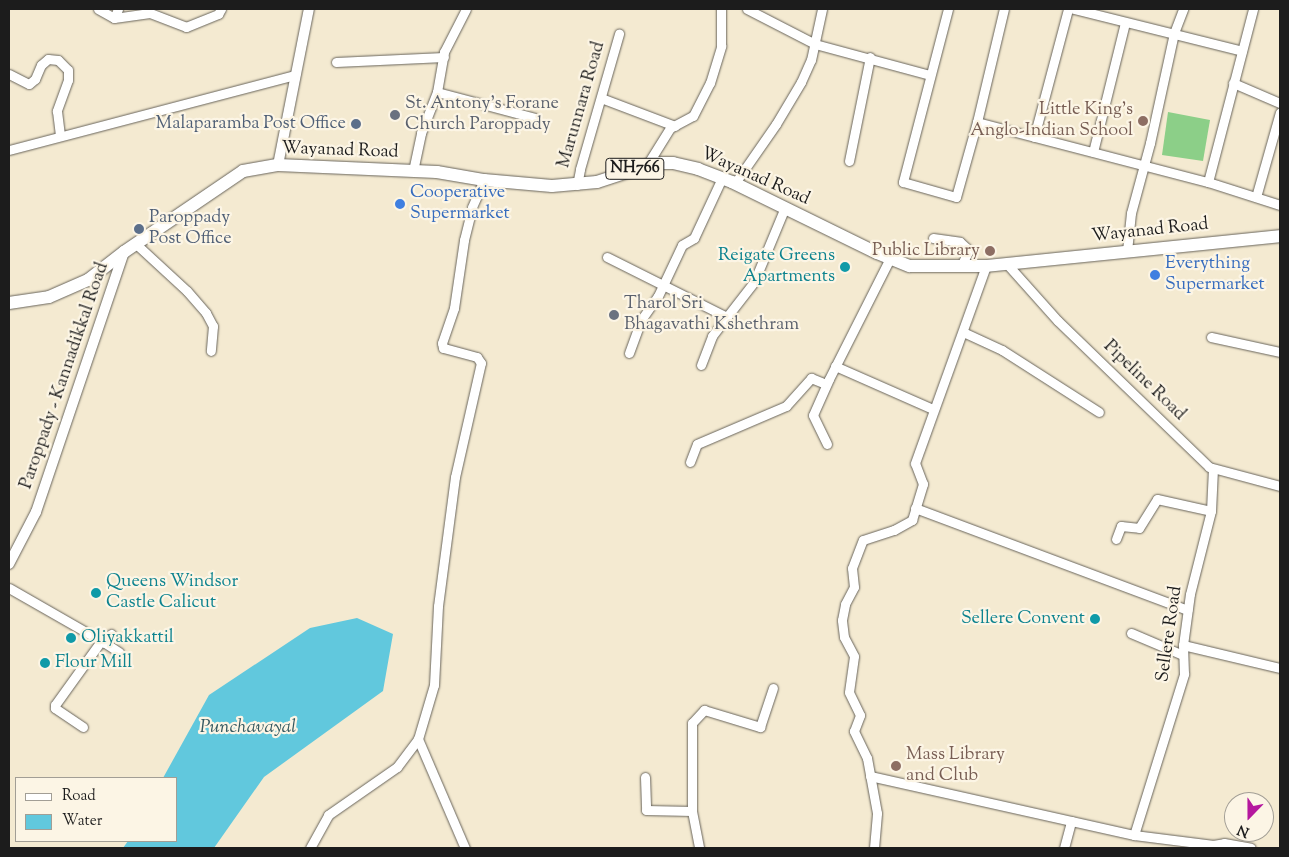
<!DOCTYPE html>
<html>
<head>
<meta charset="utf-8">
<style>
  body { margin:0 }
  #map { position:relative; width:1289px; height:857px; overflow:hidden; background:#f4ead1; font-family:"Sorts Mill Goudy",serif }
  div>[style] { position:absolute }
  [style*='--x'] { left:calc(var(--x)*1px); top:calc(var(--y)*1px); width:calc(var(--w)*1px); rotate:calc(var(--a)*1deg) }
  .green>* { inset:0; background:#8ccf88 }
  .water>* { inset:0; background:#61c8dd }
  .roads { filter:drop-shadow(0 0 1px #68645b) drop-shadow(0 0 1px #68645b) }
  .minor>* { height:9px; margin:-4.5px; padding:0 4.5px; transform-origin:4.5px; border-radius:4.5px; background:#fff }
  .major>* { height:10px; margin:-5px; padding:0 5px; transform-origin:5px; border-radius:5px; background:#fff }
  .highway>* { height:12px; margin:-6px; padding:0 6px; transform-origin:6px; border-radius:6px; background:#fff }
  .dots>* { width:14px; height:14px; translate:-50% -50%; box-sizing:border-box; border:2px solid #fcf5e5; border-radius:50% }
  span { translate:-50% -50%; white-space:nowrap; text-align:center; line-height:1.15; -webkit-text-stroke:4.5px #fcf5e5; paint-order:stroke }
  .shield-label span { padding:1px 4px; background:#fcf5e5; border:1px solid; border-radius:4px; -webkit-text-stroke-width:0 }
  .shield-label { font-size:16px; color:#1c1c1c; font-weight:700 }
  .worship-label { font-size:18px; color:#5b616d }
  .left { translate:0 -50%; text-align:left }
  .street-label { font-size:18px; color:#1c1c1c }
  .education-label { font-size:18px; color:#785e54 }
  .right { translate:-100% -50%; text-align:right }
  .service-label { font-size:18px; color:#4e5e75 }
  .shop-label { font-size:18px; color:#366cbe }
  .culture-label { font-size:18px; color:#0d838f }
  .water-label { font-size:19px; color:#345860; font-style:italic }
  .frame { position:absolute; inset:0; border:10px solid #1c1c1c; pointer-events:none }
  .legend { position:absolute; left:15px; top:777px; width:162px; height:65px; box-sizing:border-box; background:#fcf5e5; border:1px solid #a29e95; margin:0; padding:6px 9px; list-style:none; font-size:15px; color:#1c1c1c }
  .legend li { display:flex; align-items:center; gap:10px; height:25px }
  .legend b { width:25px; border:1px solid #a29e95 }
  .north { position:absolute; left:1224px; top:792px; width:50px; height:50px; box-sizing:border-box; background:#fcf5e5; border:1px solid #a29e95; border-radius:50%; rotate:202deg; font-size:14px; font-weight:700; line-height:20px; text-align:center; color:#1c1c1c }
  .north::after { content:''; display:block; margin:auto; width:18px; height:22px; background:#b5179e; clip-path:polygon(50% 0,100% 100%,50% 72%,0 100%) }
</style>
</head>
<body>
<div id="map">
  <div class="green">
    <div style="clip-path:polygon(1168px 112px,1210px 120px,1203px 161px,1162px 155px)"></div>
  </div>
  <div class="water">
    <div style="clip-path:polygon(357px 618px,393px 634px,383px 691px,264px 777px,214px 848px,123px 848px,128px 841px,176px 841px,176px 778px,163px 778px,209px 695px,310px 628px)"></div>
  </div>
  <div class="roads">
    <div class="minor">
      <div style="--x:98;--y:9;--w:18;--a:29"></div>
      <div style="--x:114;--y:18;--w:10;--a:-66"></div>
      <div style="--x:747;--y:9;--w:76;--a:27.2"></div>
      <div style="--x:815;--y:44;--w:119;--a:15.1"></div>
      <div style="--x:948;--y:9;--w:179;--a:104.6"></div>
      <div style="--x:903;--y:182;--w:55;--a:15.8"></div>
      <div style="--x:956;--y:197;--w:78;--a:-74.4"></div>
      <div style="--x:977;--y:122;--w:116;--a:-76.6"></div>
      <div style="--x:1074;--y:9;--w:173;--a:14"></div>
      <div style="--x:114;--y:18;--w:36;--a:-8"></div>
      <div style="--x:150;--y:13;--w:39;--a:21"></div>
      <div style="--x:186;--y:27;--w:35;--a:-22"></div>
      <div style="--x:218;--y:14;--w:6;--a:-59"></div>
      <div style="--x:336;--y:62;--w:108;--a:-2.7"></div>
      <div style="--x:9;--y:74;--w:22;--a:27"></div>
      <div style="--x:29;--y:84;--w:8;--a:-40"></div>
      <div style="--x:35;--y:79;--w:15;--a:-67"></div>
      <div style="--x:41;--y:65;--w:9;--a:-41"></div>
      <div style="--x:48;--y:59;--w:10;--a:6"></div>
      <div style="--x:58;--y:60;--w:14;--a:45"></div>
      <div style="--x:68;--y:70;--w:10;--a:90"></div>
      <div style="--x:68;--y:80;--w:33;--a:110"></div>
      <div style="--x:57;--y:111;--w:25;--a:83"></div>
      <div style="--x:1233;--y:83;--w:51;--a:23.1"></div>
      <div style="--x:437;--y:92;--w:101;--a:14.9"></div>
      <div style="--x:601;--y:98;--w:79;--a:20.7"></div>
      <div style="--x:977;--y:122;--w:239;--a:14.6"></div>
      <div style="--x:1208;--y:182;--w:76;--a:17.7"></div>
      <div style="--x:1034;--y:137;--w:132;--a:-75.1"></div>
      <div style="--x:9;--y:150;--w:296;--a:-14.7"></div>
      <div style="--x:1093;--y:152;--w:133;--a:-76.1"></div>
      <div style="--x:849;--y:161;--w:106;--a:-78.6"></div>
      <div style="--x:647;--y:165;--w:44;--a:-58.1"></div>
      <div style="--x:670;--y:128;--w:26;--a:-28"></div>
      <div style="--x:693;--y:116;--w:37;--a:-63"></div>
      <div style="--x:710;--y:83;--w:39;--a:-73"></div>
      <div style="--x:721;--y:46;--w:37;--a:-90"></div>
      <div style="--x:413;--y:171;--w:39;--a:-78"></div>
      <div style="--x:421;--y:133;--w:44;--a:-68.7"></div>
      <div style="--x:437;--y:92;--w:41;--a:-80.1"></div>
      <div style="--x:444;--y:52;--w:48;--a:-62.9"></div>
      <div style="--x:1208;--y:182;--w:179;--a:-75.4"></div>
      <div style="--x:735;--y:183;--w:72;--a:-55.2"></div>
      <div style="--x:776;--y:124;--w:49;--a:-59.2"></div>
      <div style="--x:801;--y:82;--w:24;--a:-66"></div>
      <div style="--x:811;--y:60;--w:52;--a:-77.8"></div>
      <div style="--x:577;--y:185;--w:16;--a:-79"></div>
      <div style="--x:580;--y:169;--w:141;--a:-73.9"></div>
      <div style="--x:1256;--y:197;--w:88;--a:-74.2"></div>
      <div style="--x:933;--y:238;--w:27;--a:8"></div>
      <div style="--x:960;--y:242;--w:12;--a:42"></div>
      <div style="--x:969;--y:250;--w:18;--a:117"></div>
      <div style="--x:136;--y:244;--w:69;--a:42.7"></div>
      <div style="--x:187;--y:291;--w:29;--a:49"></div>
      <div style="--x:206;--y:313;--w:15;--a:62"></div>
      <div style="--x:213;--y:326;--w:25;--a:95"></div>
      <div style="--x:1127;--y:251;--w:38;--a:-84"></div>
      <div style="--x:1131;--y:213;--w:73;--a:-74.8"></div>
      <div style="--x:1150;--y:143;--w:113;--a:-77.7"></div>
      <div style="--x:1174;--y:33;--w:26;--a:-69"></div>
      <div style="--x:607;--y:257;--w:134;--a:26.6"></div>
      <div style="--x:1007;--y:264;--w:76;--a:48.2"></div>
      <div style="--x:1058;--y:321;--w:210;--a:44"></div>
      <div style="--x:1209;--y:467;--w:73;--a:15"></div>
      <div style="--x:963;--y:332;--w:43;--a:24.8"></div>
      <div style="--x:1002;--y:350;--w:115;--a:32.6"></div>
      <div style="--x:1211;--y:337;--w:71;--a:12.3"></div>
      <div style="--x:629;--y:353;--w:35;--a:-70"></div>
      <div style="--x:641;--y:320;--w:29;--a:-55"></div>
      <div style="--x:658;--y:296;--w:56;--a:-64.8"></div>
      <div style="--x:682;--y:245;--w:14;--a:-30"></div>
      <div style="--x:694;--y:238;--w:66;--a:-65"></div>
      <div style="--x:701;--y:365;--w:31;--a:-69"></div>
      <div style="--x:712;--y:336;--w:68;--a:-52.1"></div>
      <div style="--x:754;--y:282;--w:81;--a:-67.5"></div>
      <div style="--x:835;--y:366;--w:107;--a:23.7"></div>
      <div style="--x:827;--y:444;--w:32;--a:-116"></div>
      <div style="--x:813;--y:415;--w:39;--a:-66"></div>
      <div style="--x:829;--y:379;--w:136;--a:-63.2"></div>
      <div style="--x:690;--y:462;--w:19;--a:-69"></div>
      <div style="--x:697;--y:444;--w:97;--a:-23.1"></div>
      <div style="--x:786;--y:406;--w:38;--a:-48"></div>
      <div style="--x:811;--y:378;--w:16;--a:22"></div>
      <div style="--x:915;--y:508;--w:291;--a:20.5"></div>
      <div style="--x:1116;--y:539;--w:14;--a:-69"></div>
      <div style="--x:1121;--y:526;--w:18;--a:6"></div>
      <div style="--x:1139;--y:528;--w:34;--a:-58"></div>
      <div style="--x:1157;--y:499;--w:55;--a:12.5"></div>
      <div style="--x:9;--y:588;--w:111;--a:29.8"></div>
      <div style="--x:105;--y:643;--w:11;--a:-56"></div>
      <div style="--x:1131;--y:633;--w:56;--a:22.9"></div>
      <div style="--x:105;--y:643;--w:17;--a:33"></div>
      <div style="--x:1183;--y:645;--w:100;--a:13.3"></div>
      <div style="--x:83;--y:727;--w:34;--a:-146"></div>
      <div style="--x:55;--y:708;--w:3;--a:-90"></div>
      <div style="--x:55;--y:705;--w:79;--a:-54.3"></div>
      <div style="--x:418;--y:739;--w:119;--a:66.7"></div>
      <div style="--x:870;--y:776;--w:271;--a:12.6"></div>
      <div style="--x:1134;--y:835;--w:169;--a:-72.7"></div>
      <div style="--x:1184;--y:674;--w:29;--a:-92"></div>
      <div style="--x:1183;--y:645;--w:51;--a:-82.2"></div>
      <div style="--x:1190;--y:594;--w:86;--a:-75.8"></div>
      <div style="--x:1211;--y:511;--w:42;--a:-87.3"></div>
      <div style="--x:645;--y:777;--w:33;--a:88"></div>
      <div style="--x:646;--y:810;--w:46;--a:1.2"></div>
      <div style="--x:692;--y:811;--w:88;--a:-90"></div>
      <div style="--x:692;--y:723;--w:18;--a:-47"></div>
      <div style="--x:704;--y:710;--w:59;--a:16.9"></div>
      <div style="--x:760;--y:727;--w:41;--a:-71.6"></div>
      <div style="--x:692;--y:811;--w:38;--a:79"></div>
      <div style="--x:1134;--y:835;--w:80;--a:7.2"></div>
      <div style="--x:1213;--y:845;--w:11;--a:-10"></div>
      <div style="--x:1224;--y:843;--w:27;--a:10"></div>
      <div style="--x:310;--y:848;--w:38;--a:-61"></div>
      <div style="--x:328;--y:815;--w:84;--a:-34.8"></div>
      <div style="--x:397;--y:767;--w:35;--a:-53"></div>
      <div style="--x:418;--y:739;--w:56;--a:-73.5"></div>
      <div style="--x:434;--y:685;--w:79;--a:-87.1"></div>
      <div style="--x:438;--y:606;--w:130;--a:-82.5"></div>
      <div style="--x:455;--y:477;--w:117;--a:-77.2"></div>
      <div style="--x:481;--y:363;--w:7;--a:-124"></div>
      <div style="--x:477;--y:357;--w:35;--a:-165"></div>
      <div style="--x:443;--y:348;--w:5;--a:-101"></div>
      <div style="--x:442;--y:343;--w:37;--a:-71"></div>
      <div style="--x:454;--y:308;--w:69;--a:-81.6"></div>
      <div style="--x:464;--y:240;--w:34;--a:-76"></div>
      <div style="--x:472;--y:207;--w:30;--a:-66"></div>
      <div style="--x:874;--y:848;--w:35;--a:-85"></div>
      <div style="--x:877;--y:813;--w:56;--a:-100.3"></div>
      <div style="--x:867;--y:758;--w:30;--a:-116"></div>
      <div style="--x:854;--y:731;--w:17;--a:-69"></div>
      <div style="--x:860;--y:715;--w:25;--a:-116"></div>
      <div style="--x:849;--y:692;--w:36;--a:-82"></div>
      <div style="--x:854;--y:656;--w:21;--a:-118"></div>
      <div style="--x:844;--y:637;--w:17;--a:-97"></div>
      <div style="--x:842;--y:620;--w:16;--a:-79"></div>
      <div style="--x:845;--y:604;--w:19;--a:-62"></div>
      <div style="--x:854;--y:587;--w:19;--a:-96"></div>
      <div style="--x:852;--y:568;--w:30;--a:-69"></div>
      <div style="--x:863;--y:540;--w:33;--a:-18"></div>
      <div style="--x:894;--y:530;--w:21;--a:-29"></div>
      <div style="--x:912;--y:520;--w:38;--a:-73"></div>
      <div style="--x:923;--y:484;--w:22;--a:-111"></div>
      <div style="--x:915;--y:463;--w:209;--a:-70.2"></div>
      <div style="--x:1064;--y:848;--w:28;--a:-75"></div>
    </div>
    <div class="major">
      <div style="--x:278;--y:165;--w:159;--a:-78.8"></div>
      <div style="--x:9;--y:564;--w:59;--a:-62.6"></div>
      <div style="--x:36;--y:512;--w:274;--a:-71.3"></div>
    </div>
    <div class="highway">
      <div style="--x:9;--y:303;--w:40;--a:-8.5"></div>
      <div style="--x:49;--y:297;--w:43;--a:-23.6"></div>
      <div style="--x:88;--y:280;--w:46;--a:-37.9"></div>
      <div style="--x:124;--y:252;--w:144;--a:-34.2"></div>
      <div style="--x:243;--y:171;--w:36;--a:-10"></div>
      <div style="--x:278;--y:165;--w:159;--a:2.5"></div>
      <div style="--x:437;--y:172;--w:48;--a:9.7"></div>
      <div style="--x:484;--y:180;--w:68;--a:5"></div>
      <div style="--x:552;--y:186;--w:45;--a:-5.1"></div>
      <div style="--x:597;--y:182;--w:61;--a:-18.1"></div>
      <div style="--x:655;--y:163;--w:18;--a:0"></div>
      <div style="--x:673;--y:163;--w:26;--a:13"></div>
      <div style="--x:698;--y:169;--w:36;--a:21"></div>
      <div style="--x:732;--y:182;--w:161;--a:26.1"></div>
      <div style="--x:877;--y:253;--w:35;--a:22"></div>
      <div style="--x:910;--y:266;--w:76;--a:0"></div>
      <div style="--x:986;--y:266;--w:296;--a:-5.8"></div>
    </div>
  </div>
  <div class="dots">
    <div style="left:395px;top:115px;background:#6b7280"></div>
    <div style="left:1143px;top:121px;background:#8d6e63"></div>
    <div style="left:356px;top:124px;background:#5c6f8a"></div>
    <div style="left:400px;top:204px;background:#3f7fe0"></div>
    <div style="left:139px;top:229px;background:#5c6f8a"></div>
    <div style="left:990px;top:251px;background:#8d6e63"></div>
    <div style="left:845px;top:267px;background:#0f9aa8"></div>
    <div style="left:1155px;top:275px;background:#3f7fe0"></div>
    <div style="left:614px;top:315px;background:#6b7280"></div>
    <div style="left:96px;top:593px;background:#0f9aa8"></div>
    <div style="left:1095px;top:619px;background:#0f9aa8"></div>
    <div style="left:71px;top:638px;background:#0f9aa8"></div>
    <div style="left:45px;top:663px;background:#0f9aa8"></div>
    <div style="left:896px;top:766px;background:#8d6e63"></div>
  </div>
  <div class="shield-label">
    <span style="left:635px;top:169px">NH766</span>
  </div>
  <div class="worship-label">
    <span class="left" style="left:405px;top:115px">St. Antony's Forane<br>Church Paroppady</span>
    <span class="left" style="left:624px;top:315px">Tharol Sri<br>Bhagavathi Kshethram</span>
  </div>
  <div class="street-label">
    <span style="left:582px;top:105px;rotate:-74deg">Marunnara Road</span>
    <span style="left:340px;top:151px;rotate:2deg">Wayanad Road</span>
    <span style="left:755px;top:177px;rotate:24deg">Wayanad Road</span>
    <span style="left:1150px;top:231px;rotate:-6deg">Wayanad Road</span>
    <span style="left:65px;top:376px;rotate:-71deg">Paroppady - Kannadikkal Road</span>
    <span style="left:1144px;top:381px;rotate:44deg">Pipeline Road</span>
    <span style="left:1170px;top:634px;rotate:-82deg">Sellere Road</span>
  </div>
  <div class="education-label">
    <span class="right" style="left:1133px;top:121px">Little King's<br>Anglo-Indian School</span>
    <span class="right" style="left:980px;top:251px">Public Library</span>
    <span class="left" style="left:906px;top:766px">Mass Library<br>and Club</span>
  </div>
  <div class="service-label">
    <span class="right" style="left:346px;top:124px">Malaparamba Post Office</span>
    <span class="left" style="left:149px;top:229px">Paroppady<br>Post Office</span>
  </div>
  <div class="shop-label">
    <span class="left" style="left:410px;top:204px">Cooperative<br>Supermarket</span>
    <span class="left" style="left:1165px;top:275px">Everything<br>Supermarket</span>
  </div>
  <div class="culture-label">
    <span class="right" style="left:835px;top:267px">Reigate Greens<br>Apartments</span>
    <span class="left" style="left:106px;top:593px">Queens Windsor<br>Castle Calicut</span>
    <span class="right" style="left:1085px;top:619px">Sellere Convent</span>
    <span class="left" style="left:81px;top:638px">Oliyakkattil</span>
    <span class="left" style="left:55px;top:663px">Flour Mill</span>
  </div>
  <div class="water-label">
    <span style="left:248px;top:728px">Punchavayal</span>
  </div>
  <div class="frame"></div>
  <ul class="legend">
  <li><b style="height:6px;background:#fff"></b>Road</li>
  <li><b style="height:14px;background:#61c8dd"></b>Water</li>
  </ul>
  <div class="north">N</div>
</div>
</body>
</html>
